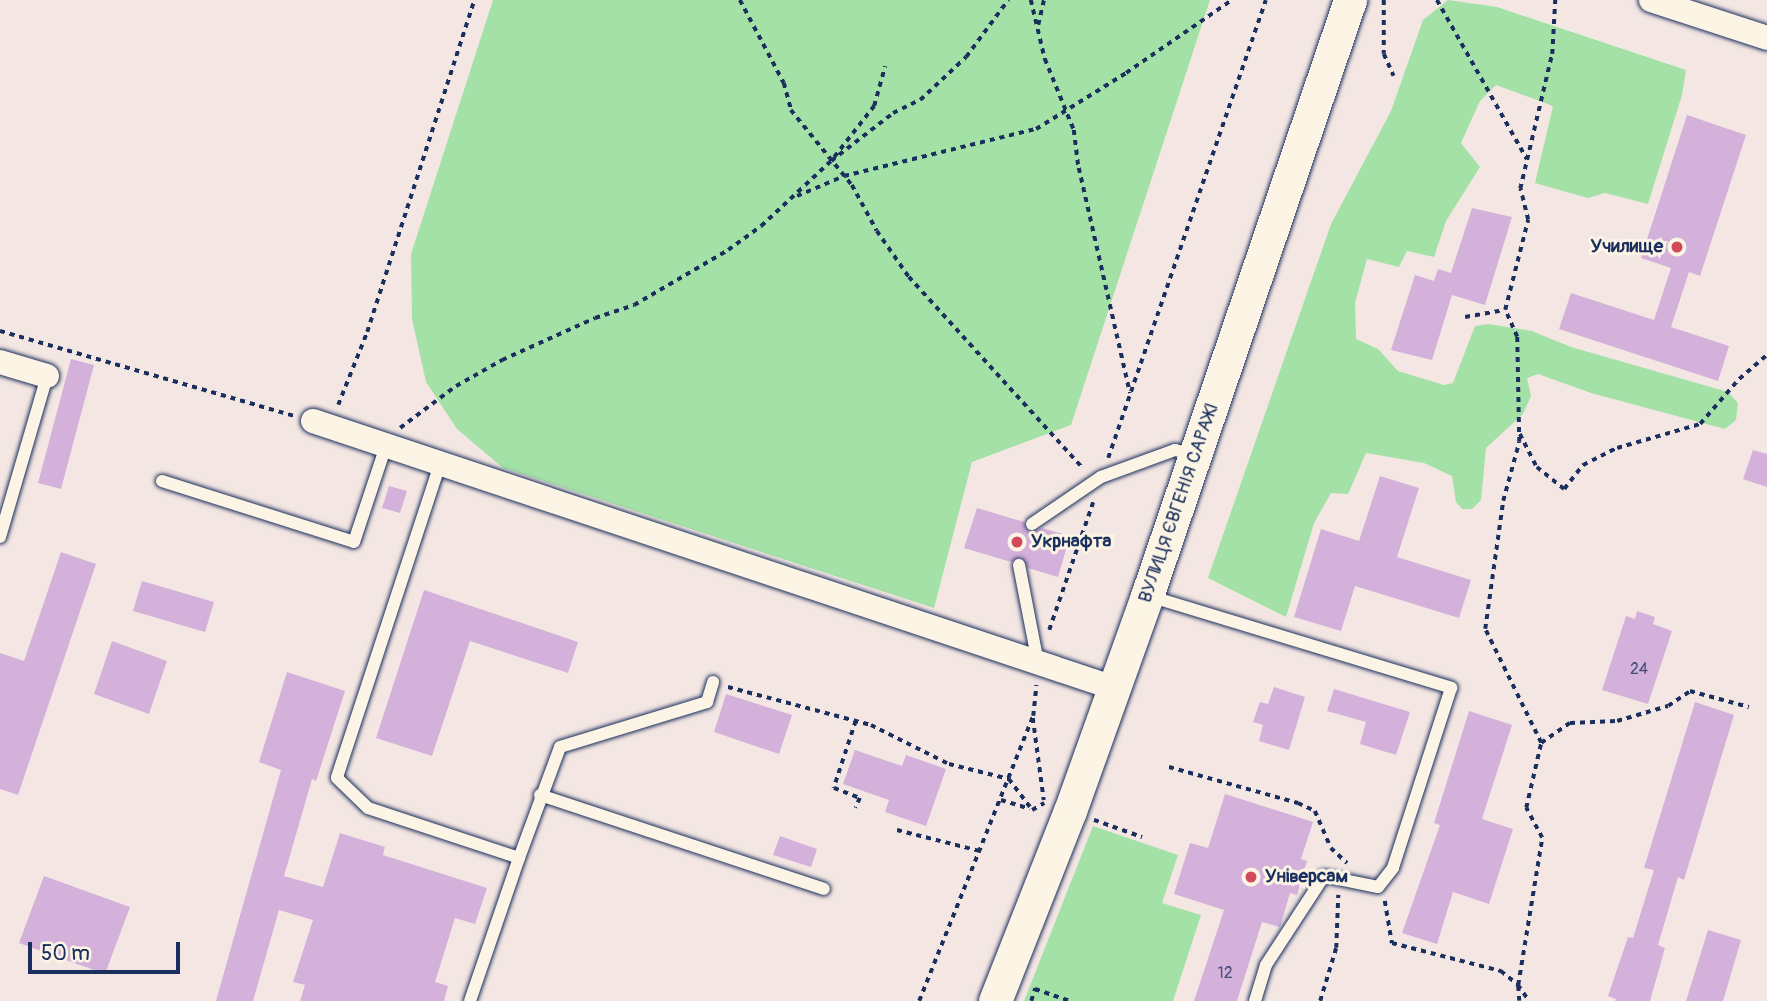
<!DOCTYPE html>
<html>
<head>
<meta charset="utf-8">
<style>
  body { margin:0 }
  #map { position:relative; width:1767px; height:1001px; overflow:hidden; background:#f4e7e3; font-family:Pangolin,sans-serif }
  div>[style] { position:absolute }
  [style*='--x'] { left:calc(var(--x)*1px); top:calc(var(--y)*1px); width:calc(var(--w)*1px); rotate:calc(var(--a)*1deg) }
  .green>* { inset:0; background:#a4e1a7 }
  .building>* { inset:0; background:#d4b1db }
  .path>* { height:3.5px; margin-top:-1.75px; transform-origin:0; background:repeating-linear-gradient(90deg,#1b2f5e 0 5px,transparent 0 10px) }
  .roads { filter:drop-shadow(0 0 2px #1b2f5e) drop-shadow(0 0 2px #1b2f5e) }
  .lane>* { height:12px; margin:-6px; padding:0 6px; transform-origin:6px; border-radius:6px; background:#fcf5e5 }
  .street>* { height:24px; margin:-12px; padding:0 12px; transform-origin:12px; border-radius:12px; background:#fcf5e5 }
  .secondary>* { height:33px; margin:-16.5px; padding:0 16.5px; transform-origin:16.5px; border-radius:16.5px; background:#fcf5e5 }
  .dots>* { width:19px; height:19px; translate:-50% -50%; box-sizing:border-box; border:4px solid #fcf5e5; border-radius:50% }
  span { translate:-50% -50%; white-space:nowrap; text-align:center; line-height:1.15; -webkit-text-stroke:6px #fcf5e5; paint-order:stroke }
  .number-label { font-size:16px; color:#49507d }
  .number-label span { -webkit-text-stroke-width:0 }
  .poi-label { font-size:19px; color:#1b2f5e; font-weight:700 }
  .right { translate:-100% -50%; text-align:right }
  .left { translate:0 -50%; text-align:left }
  .street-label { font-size:19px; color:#1b2f5e }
  .scale { position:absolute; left:28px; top:942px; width:152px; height:32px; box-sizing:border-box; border:4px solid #1b2f5e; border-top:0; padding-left:9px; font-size:21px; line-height:24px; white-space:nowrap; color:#1b2f5e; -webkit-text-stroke:5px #fcf5e5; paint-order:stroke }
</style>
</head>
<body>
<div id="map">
  <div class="green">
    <div style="clip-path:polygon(493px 0,1210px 0,1071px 425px,972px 462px,934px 608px,503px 468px,457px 429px,426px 382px,412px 319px,411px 254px)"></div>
    <div style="clip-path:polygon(1448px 0,1497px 7px,1686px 70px,1682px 95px,1648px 204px,1605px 193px,1588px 198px,1535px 183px,1553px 106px,1496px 85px,1480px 101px,1461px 143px,1480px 167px,1446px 221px,1434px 257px,1407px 251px,1399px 267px,1367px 259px,1355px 303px,1356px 339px,1378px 349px,1398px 371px,1444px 385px,1453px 383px,1475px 326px,1489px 324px,1532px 331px,1571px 347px,1728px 392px,1738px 403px,1736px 420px,1725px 429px,1591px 393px,1538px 374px,1527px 378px,1531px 396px,1523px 414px,1486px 448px,1481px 500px,1472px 509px,1462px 509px,1456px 502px,1452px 476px,1424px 463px,1366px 453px,1348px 494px,1331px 493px,1314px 523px,1286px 617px,1208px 578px,1331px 224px,1391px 111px,1423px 20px)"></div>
    <div style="clip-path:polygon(1093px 826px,1178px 855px,1162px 903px,1201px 915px,1173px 1001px,1024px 1001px)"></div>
  </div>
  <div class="building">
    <div style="clip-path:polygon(1687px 115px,1746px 135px,1700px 276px,1689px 272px,1671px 327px,1729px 346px,1718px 381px,1559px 329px,1571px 293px,1654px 320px,1671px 268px,1641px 258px)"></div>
    <div style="clip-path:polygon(1472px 208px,1512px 217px,1485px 305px,1452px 295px,1432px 360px,1391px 350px,1415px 275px,1434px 281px,1438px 269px,1451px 273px)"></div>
    <div style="clip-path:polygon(71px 359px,94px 365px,61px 489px,38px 483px)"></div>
    <div style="clip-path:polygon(1753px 450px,1767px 454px,1767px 487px,1743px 479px)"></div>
    <div style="clip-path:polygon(1380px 476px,1419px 488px,1397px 557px,1471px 580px,1459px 618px,1355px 586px,1341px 631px,1294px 617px,1321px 529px,1359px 541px)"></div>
    <div style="clip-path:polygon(389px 486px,407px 491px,400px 513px,382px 508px)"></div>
    <div style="clip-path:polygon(977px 508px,1024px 522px,1029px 532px,1042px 528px,1070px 536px,1058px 577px,1028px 568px,1021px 557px,1011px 562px,964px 548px)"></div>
    <div style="clip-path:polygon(61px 552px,96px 564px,18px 795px,0 789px,0 653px,24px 661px)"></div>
    <div style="clip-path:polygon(142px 581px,214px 602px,205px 632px,133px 611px)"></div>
    <div style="clip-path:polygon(424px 590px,578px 642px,568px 673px,470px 641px,432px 756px,376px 738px)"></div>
    <div style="clip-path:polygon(1637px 611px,1655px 617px,1653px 624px,1672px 631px,1648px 704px,1602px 690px,1626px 616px,1635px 619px)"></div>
    <div style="clip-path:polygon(112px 641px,167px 661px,149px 714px,94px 694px)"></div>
    <div style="clip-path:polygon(287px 672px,345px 691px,316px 781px,312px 779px,284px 876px,323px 887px,340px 833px,385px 847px,383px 855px,487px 888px,475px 924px,455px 918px,435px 982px,448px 986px,444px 1001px,300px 1001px,305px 985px,293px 982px,313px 920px,279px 910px,253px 1001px,216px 1001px,281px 770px,259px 762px)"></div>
    <div style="clip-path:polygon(1274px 687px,1305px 697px,1289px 750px,1259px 741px,1263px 725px,1253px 722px,1260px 702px,1268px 704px)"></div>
    <div style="clip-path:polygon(1334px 689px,1410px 712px,1396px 755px,1360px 744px,1366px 722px,1327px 711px)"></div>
    <div style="clip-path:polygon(726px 694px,792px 715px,779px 754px,714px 732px)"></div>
    <div style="clip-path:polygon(1695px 702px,1734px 715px,1684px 880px,1678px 877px,1658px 945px,1665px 948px,1650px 1001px,1615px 1001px,1616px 999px,1608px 996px,1628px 937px,1633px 938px,1654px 870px,1644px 868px)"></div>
    <div style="clip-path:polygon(1469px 711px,1512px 725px,1482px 819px,1513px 829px,1489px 904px,1453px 892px,1437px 944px,1402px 933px,1440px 825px,1434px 823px)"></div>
    <div style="clip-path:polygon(855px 750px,902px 766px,906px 755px,946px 769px,926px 826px,885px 812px,889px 800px,843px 784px)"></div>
    <div style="clip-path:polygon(1225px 794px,1313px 822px,1301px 859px,1307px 861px,1297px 895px,1290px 893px,1280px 927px,1262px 922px,1237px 1001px,1194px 1001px,1224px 910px,1174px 894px,1190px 843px,1208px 848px)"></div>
    <div style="clip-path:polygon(780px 836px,817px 849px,811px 867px,773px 855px)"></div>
    <div style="clip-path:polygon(44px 876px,130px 907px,105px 974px,19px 943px)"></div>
    <div style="clip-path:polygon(1708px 930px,1741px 940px,1723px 1001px,1686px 1001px)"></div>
  </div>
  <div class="path">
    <div style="--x:740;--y:0;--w:94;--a:62.1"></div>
    <div style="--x:784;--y:83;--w:28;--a:75"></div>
    <div style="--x:791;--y:110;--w:97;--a:50.9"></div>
    <div style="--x:852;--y:185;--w:52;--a:61.5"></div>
    <div style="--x:877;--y:231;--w:56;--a:55.2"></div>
    <div style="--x:909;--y:277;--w:258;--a:47.7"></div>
    <div style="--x:1031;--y:0;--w:61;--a:76.7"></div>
    <div style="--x:1045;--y:59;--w:77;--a:67.8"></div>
    <div style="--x:1074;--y:130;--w:38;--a:83"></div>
    <div style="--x:1079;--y:168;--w:231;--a:77.2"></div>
    <div style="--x:1384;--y:0;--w:54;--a:90"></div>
    <div style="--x:1384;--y:54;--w:24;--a:66"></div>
    <div style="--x:1437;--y:0;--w:183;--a:60.5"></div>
    <div style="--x:1038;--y:25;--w:26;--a:-77"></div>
    <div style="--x:834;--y:157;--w:65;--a:-51.9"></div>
    <div style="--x:874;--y:106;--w:41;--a:-74.6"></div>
    <div style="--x:797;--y:196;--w:51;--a:-23.1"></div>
    <div style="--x:844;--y:176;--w:198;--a:-13.8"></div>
    <div style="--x:1036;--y:129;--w:106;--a:-31.9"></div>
    <div style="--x:1126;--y:73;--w:129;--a:-34.6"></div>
    <div style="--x:1465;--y:317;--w:40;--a:-10"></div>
    <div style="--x:0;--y:331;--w:306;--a:16.1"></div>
    <div style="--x:338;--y:405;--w:79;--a:-68.3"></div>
    <div style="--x:367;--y:332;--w:349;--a:-72.1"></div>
    <div style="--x:400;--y:428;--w:70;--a:-36.9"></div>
    <div style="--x:456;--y:386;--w:53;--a:-29.5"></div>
    <div style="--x:502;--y:360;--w:102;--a:-24.3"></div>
    <div style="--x:595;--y:318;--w:41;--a:-18.4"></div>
    <div style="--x:634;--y:305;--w:109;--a:-30.3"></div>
    <div style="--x:728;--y:250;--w:41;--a:-36"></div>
    <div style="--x:761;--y:226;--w:96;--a:-42.9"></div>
    <div style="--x:831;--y:161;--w:78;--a:-37.7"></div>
    <div style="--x:893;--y:113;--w:30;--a:-26"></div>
    <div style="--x:920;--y:100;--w:63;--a:-43.1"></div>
    <div style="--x:966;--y:57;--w:71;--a:-53.6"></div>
    <div style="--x:1520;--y:434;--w:37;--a:63"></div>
    <div style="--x:1537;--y:467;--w:35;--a:39"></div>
    <div style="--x:1564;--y:489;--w:31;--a:-52"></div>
    <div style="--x:1583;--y:465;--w:38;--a:-27"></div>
    <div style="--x:1617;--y:448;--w:86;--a:-16.1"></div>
    <div style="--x:1700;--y:424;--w:60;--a:-49.1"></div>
    <div style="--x:1739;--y:379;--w:37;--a:-41"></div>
    <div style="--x:1108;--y:458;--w:484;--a:-71"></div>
    <div style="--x:1049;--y:630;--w:135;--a:-71"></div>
    <div style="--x:728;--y:687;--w:148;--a:14.9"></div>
    <div style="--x:871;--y:725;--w:87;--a:26.6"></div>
    <div style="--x:949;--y:764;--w:62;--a:14"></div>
    <div style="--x:1009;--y:779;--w:39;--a:53"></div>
    <div style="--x:1032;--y:810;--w:14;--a:-30"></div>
    <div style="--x:1033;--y:718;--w:83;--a:82.4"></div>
    <div style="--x:856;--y:721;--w:71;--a:108.2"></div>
    <div style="--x:834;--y:788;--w:28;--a:21"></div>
    <div style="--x:860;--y:798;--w:11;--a:112"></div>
    <div style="--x:1541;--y:743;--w:35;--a:-35"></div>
    <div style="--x:1570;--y:723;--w:47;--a:-2.4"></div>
    <div style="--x:1617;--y:721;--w:53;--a:-16.4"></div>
    <div style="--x:1668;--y:706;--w:27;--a:-34"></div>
    <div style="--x:1690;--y:691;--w:61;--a:15.2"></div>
    <div style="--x:1169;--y:767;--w:134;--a:15.6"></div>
    <div style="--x:1298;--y:803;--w:19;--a:25"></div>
    <div style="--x:1315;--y:811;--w:40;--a:66.6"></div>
    <div style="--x:1331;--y:848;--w:22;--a:43"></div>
    <div style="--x:1001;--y:800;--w:30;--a:17"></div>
    <div style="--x:1094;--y:820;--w:51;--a:19.5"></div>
    <div style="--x:897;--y:830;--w:86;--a:14.2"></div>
    <div style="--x:1385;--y:901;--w:43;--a:80.5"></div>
    <div style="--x:1392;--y:943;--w:113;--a:14.4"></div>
    <div style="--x:1501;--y:971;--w:22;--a:39"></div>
    <div style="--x:1518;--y:985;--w:19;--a:55"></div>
    <div style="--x:919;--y:1001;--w:307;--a:-68.2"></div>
    <div style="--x:1033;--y:716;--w:31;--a:-84"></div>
    <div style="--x:1031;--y:1001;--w:13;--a:-72"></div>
    <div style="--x:1035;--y:989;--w:36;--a:19"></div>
    <div style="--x:1320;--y:1001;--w:55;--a:-73.2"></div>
    <div style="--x:1336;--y:948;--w:53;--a:-87.8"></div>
    <div style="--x:1519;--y:1001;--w:16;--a:-94"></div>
    <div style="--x:1518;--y:985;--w:149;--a:-80.7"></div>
    <div style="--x:1542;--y:838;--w:34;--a:-118"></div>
    <div style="--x:1526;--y:808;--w:67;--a:-77"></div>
    <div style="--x:1541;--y:743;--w:127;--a:-116.2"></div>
    <div style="--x:1485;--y:629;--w:129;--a:-82"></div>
    <div style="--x:1503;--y:501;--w:61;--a:-74.8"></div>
    <div style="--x:1519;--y:442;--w:105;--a:-91.1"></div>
    <div style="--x:1517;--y:337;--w:30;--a:-114"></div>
    <div style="--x:1505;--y:310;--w:93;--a:-75.7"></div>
    <div style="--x:1528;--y:220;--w:32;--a:-104"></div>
    <div style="--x:1520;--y:189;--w:139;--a:-76.7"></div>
    <div style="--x:1552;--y:54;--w:54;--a:-86.8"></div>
  </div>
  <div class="roads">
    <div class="lane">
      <div style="--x:440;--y:464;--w:330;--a:108.2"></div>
      <div style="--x:337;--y:778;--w:43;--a:44.1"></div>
      <div style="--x:368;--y:808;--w:159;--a:18.3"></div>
      <div style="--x:519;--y:858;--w:118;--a:-69.7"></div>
      <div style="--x:560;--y:747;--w:154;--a:-17"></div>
      <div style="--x:707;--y:702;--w:21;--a:-73"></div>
      <div style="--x:162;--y:481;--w:201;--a:17.6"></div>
      <div style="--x:354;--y:542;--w:101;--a:-71.6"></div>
      <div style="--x:1032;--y:524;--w:83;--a:-34.3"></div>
      <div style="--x:1101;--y:477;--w:79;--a:-20"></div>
      <div style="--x:1175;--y:450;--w:21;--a:14"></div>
      <div style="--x:0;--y:537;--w:168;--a:-73.7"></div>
      <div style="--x:1019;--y:565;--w:100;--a:79"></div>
      <div style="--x:1149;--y:596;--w:316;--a:16.9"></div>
      <div style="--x:1451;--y:688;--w:189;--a:107.9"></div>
      <div style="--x:1393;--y:868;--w:24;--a:128"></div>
      <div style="--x:1378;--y:887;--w:55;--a:-168.5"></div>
      <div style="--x:1324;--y:876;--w:106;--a:123.1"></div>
      <div style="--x:1266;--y:965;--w:38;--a:107"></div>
      <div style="--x:540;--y:795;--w:299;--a:18.3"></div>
      <div style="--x:470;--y:1001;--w:151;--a:-71.1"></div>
    </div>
    <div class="street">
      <div style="--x:1651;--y:0;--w:122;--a:18.1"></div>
      <div style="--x:0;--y:362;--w:49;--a:16.6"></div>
      <div style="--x:313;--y:421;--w:844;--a:18.43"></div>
    </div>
    <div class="secondary">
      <div style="--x:995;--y:1001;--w:204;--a:-68.5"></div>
      <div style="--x:1070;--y:811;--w:228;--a:-70.3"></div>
      <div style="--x:1147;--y:596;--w:630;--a:-71.19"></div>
    </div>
  </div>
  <div class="dots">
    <div style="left:1677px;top:247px;background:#d1495b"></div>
    <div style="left:1017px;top:542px;background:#d1495b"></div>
    <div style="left:1251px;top:877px;background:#d1495b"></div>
  </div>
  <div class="number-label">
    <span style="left:1639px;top:669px">24</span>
    <span style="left:1225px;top:973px">12</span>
  </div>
  <div class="poi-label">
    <span class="right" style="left:1663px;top:247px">Училище</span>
    <span class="left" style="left:1031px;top:542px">Укрнафта</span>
    <span class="left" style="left:1265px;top:877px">Універсам</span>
  </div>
  <div class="street-label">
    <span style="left:1179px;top:503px;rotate:-71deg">ВУЛИЦЯ ЄВГЕНІЯ САРАЖІ</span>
  </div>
  <div class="scale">50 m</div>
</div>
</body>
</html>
